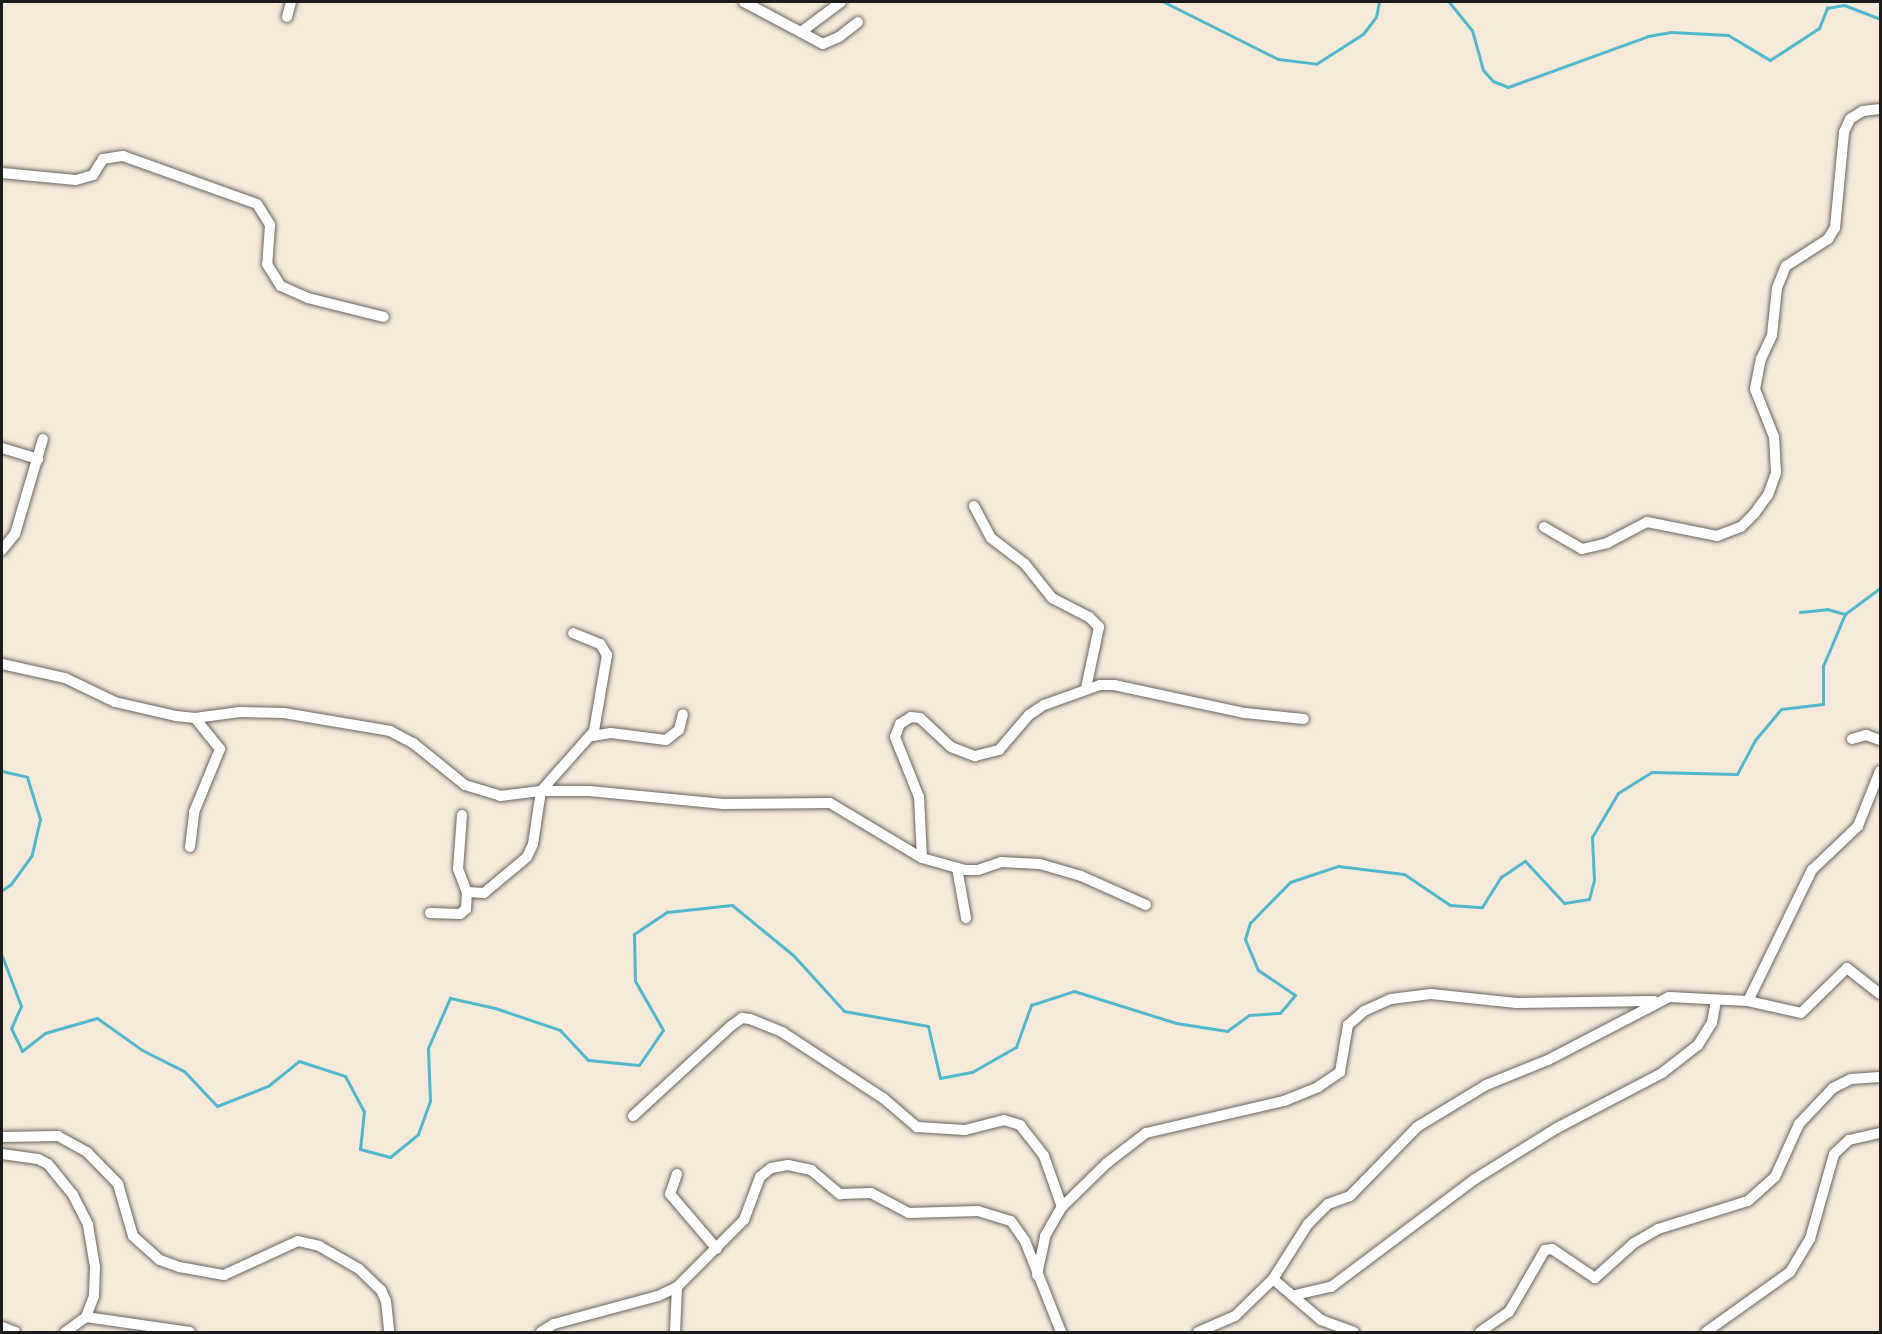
<!DOCTYPE html>
<html>
<head>
<meta charset="utf-8">
<style>
  body { margin:0 }
  #map { position:relative; width:1882px; height:1334px; overflow:hidden; background:#f5e9d9; font-family:Alegreya,serif }
  div>[style] { position:absolute }
  [style*='--x'] { left:calc(var(--x)*1px); top:calc(var(--y)*1px); width:calc(var(--w)*1px); rotate:calc(var(--a)*1deg) }
  .stream>* { height:3px; margin:-1.5px; padding:0 1.5px; transform-origin:1.5px; border-radius:1.5px; background:#4fb8cd }
  .roads { filter:drop-shadow(0 0 2px #68645e) drop-shadow(0 0 2px #68645e) }
  .minor>* { height:10px; margin:-5px; padding:0 5px; transform-origin:5px; border-radius:5px; background:#fff }
  span { translate:-50% -50%; white-space:nowrap; text-align:center; line-height:1.15; -webkit-text-stroke:6px #f6f6f2; paint-order:stroke }
  .frame { position:absolute; inset:0; border:3px solid #1c1c1c; pointer-events:none }
</style>
</head>
<body>
<div id="map">
  <div class="stream">
    <div style="--x:1164;--y:2;--w:127;--a:26.6"></div>
    <div style="--x:1278;--y:59;--w:38;--a:7"></div>
    <div style="--x:1316;--y:64;--w:56;--a:-32.6"></div>
    <div style="--x:1363;--y:34;--w:21;--a:-53"></div>
    <div style="--x:1376;--y:17;--w:15;--a:-79"></div>
    <div style="--x:1449;--y:2;--w:36;--a:51"></div>
    <div style="--x:1472;--y:30;--w:41;--a:74.6"></div>
    <div style="--x:1483;--y:70;--w:15;--a:48"></div>
    <div style="--x:1493;--y:81;--w:16;--a:22"></div>
    <div style="--x:1508;--y:87;--w:149;--a:-20"></div>
    <div style="--x:1648;--y:36;--w:23;--a:-10"></div>
    <div style="--x:1671;--y:32;--w:57;--a:3"></div>
    <div style="--x:1728;--y:35;--w:49;--a:30.8"></div>
    <div style="--x:1770;--y:60;--w:59;--a:-33.1"></div>
    <div style="--x:1819;--y:28;--w:22;--a:-68"></div>
    <div style="--x:1827;--y:8;--w:17;--a:-10"></div>
    <div style="--x:1844;--y:5;--w:39;--a:21"></div>
    <div style="--x:1800;--y:612;--w:27;--a:-6"></div>
    <div style="--x:1827;--y:609;--w:19;--a:16"></div>
    <div style="--x:1845;--y:614;--w:44;--a:-36.6"></div>
    <div style="--x:2;--y:771;--w:26;--a:13"></div>
    <div style="--x:27;--y:777;--w:44;--a:72.8"></div>
    <div style="--x:40;--y:819;--w:37;--a:103"></div>
    <div style="--x:32;--y:855;--w:36;--a:126"></div>
    <div style="--x:11;--y:884;--w:11;--a:146"></div>
    <div style="--x:2;--y:956;--w:53;--a:69.2"></div>
    <div style="--x:21;--y:1006;--w:24;--a:114"></div>
    <div style="--x:11;--y:1028;--w:25;--a:64"></div>
    <div style="--x:22;--y:1051;--w:29;--a:-38"></div>
    <div style="--x:45;--y:1033;--w:54;--a:-16.1"></div>
    <div style="--x:97;--y:1018;--w:55;--a:35.4"></div>
    <div style="--x:142;--y:1050;--w:47;--a:26.6"></div>
    <div style="--x:184;--y:1071;--w:48;--a:46.7"></div>
    <div style="--x:217;--y:1106;--w:55;--a:-21.4"></div>
    <div style="--x:268;--y:1086;--w:40;--a:-39"></div>
    <div style="--x:299;--y:1061;--w:48;--a:18.1"></div>
    <div style="--x:345;--y:1076;--w:40;--a:62"></div>
    <div style="--x:364;--y:1111;--w:38;--a:96"></div>
    <div style="--x:360;--y:1149;--w:31;--a:15"></div>
    <div style="--x:390;--y:1157;--w:36;--a:-39"></div>
    <div style="--x:418;--y:1134;--w:35;--a:-70"></div>
    <div style="--x:430;--y:1101;--w:53;--a:-92.2"></div>
    <div style="--x:428;--y:1048;--w:55;--a:-66.3"></div>
    <div style="--x:450;--y:998;--w:46;--a:12.5"></div>
    <div style="--x:495;--y:1008;--w:69;--a:18.7"></div>
    <div style="--x:560;--y:1030;--w:41;--a:47"></div>
    <div style="--x:588;--y:1060;--w:51;--a:5.6"></div>
    <div style="--x:639;--y:1065;--w:42;--a:-55.6"></div>
    <div style="--x:663;--y:1030;--w:56;--a:-119.7"></div>
    <div style="--x:635;--y:981;--w:47;--a:-91.2"></div>
    <div style="--x:634;--y:934;--w:40;--a:-34"></div>
    <div style="--x:667;--y:912;--w:65;--a:-6.1"></div>
    <div style="--x:732;--y:905;--w:80;--a:39.4"></div>
    <div style="--x:794;--y:956;--w:74;--a:47.7"></div>
    <div style="--x:844;--y:1011;--w:85;--a:10.1"></div>
    <div style="--x:928;--y:1026;--w:53;--a:77"></div>
    <div style="--x:940;--y:1078;--w:33;--a:-11"></div>
    <div style="--x:972;--y:1072;--w:51;--a:-29.6"></div>
    <div style="--x:1016;--y:1047;--w:45;--a:-70.3"></div>
    <div style="--x:1031;--y:1005;--w:45;--a:-18"></div>
    <div style="--x:1074;--y:991;--w:107;--a:17.4"></div>
    <div style="--x:1176;--y:1023;--w:52;--a:8.9"></div>
    <div style="--x:1227;--y:1031;--w:27;--a:-36"></div>
    <div style="--x:1249;--y:1015;--w:31;--a:-4"></div>
    <div style="--x:1280;--y:1013;--w:23;--a:-50"></div>
    <div style="--x:1295;--y:995;--w:45;--a:-146"></div>
    <div style="--x:1258;--y:970;--w:34;--a:-113"></div>
    <div style="--x:1245;--y:939;--w:17;--a:-73"></div>
    <div style="--x:1250;--y:923;--w:57;--a:-45.7"></div>
    <div style="--x:1290;--y:882;--w:51;--a:-18.4"></div>
    <div style="--x:1338;--y:866;--w:66;--a:6.9"></div>
    <div style="--x:1404;--y:874;--w:55;--a:34"></div>
    <div style="--x:1450;--y:905;--w:32;--a:4"></div>
    <div style="--x:1482;--y:907;--w:36;--a:-58"></div>
    <div style="--x:1501;--y:877;--w:29;--a:-34"></div>
    <div style="--x:1525;--y:861;--w:57;--a:47.1"></div>
    <div style="--x:1564;--y:903;--w:25;--a:-9"></div>
    <div style="--x:1589;--y:899;--w:20;--a:-75"></div>
    <div style="--x:1594;--y:880;--w:43;--a:-92.7"></div>
    <div style="--x:1592;--y:837;--w:51;--a:-59.4"></div>
    <div style="--x:1618;--y:793;--w:40;--a:-32"></div>
    <div style="--x:1652;--y:772;--w:85;--a:1.3"></div>
    <div style="--x:1737;--y:774;--w:38;--a:-62"></div>
    <div style="--x:1755;--y:740;--w:40;--a:-50"></div>
    <div style="--x:1781;--y:709;--w:42;--a:-6.8"></div>
    <div style="--x:1823;--y:704;--w:38;--a:-90"></div>
    <div style="--x:1823;--y:666;--w:56;--a:-67.1"></div>
  </div>
  <div class="roads">
    <div class="minor">
      <div style="--x:744;--y:2;--w:89;--a:28"></div>
      <div style="--x:823;--y:44;--w:17;--a:-24"></div>
      <div style="--x:839;--y:37;--w:24;--a:-38"></div>
      <div style="--x:287;--y:17;--w:16;--a:-75"></div>
      <div style="--x:801;--y:32;--w:50;--a:-36.9"></div>
      <div style="--x:2;--y:173;--w:74;--a:5.4"></div>
      <div style="--x:76;--y:180;--w:18;--a:-16"></div>
      <div style="--x:93;--y:175;--w:19;--a:-58"></div>
      <div style="--x:103;--y:159;--w:20;--a:-9"></div>
      <div style="--x:123;--y:156;--w:142;--a:19.7"></div>
      <div style="--x:257;--y:204;--w:25;--a:58"></div>
      <div style="--x:270;--y:225;--w:39;--a:94"></div>
      <div style="--x:267;--y:264;--w:26;--a:58"></div>
      <div style="--x:281;--y:286;--w:30;--a:24"></div>
      <div style="--x:308;--y:298;--w:78;--a:14"></div>
      <div style="--x:2;--y:448;--w:38;--a:17"></div>
      <div style="--x:974;--y:506;--w:36;--a:62"></div>
      <div style="--x:991;--y:538;--w:43;--a:37.4"></div>
      <div style="--x:1025;--y:564;--w:43;--a:51.5"></div>
      <div style="--x:1052;--y:598;--w:42;--a:27.2"></div>
      <div style="--x:1089;--y:617;--w:14;--a:45"></div>
      <div style="--x:1099;--y:627;--w:62;--a:102"></div>
      <div style="--x:1544;--y:527;--w:44;--a:30.1"></div>
      <div style="--x:1582;--y:549;--w:26;--a:-13"></div>
      <div style="--x:1607;--y:543;--w:45;--a:-27.7"></div>
      <div style="--x:1647;--y:522;--w:71;--a:11.3"></div>
      <div style="--x:1717;--y:536;--w:26;--a:-21"></div>
      <div style="--x:1741;--y:527;--w:18;--a:-45"></div>
      <div style="--x:1754;--y:514;--w:24;--a:-54"></div>
      <div style="--x:1768;--y:495;--w:23;--a:-70"></div>
      <div style="--x:1776;--y:473;--w:36;--a:-93"></div>
      <div style="--x:1774;--y:437;--w:52;--a:-111.6"></div>
      <div style="--x:1755;--y:389;--w:31;--a:-79"></div>
      <div style="--x:1761;--y:359;--w:26;--a:-65"></div>
      <div style="--x:1772;--y:335;--w:47;--a:-83.9"></div>
      <div style="--x:1777;--y:288;--w:24;--a:-68"></div>
      <div style="--x:1786;--y:266;--w:50;--a:-32.7"></div>
      <div style="--x:1828;--y:239;--w:13;--a:-58"></div>
      <div style="--x:1835;--y:228;--w:96;--a:-84.6"></div>
      <div style="--x:1844;--y:132;--w:14;--a:-65"></div>
      <div style="--x:1850;--y:119;--w:15;--a:-32"></div>
      <div style="--x:1863;--y:111;--w:17;--a:-7"></div>
      <div style="--x:2;--y:550;--w:21;--a:-51"></div>
      <div style="--x:15;--y:534;--w:99;--a:-73.6"></div>
      <div style="--x:2;--y:664;--w:65;--a:12.5"></div>
      <div style="--x:65;--y:678;--w:55;--a:25.6"></div>
      <div style="--x:115;--y:702;--w:63;--a:12.9"></div>
      <div style="--x:176;--y:716;--w:19;--a:6"></div>
      <div style="--x:195;--y:718;--w:45;--a:-7.6"></div>
      <div style="--x:240;--y:712;--w:44;--a:1.3"></div>
      <div style="--x:284;--y:713;--w:108;--a:9.6"></div>
      <div style="--x:390;--y:731;--w:26;--a:28"></div>
      <div style="--x:413;--y:743;--w:67;--a:38.9"></div>
      <div style="--x:465;--y:785;--w:37;--a:17"></div>
      <div style="--x:500;--y:796;--w:41;--a:-7"></div>
      <div style="--x:541;--y:791;--w:48;--a:0"></div>
      <div style="--x:589;--y:791;--w:135;--a:5.5"></div>
      <div style="--x:723;--y:804;--w:107;--a:-0.5"></div>
      <div style="--x:830;--y:803;--w:107;--a:30.9"></div>
      <div style="--x:922;--y:858;--w:45;--a:15.6"></div>
      <div style="--x:965;--y:870;--w:13;--a:0"></div>
      <div style="--x:978;--y:870;--w:24;--a:-19"></div>
      <div style="--x:1001;--y:862;--w:39;--a:3"></div>
      <div style="--x:1040;--y:864;--w:43;--a:16.3"></div>
      <div style="--x:1081;--y:876;--w:71;--a:24"></div>
      <div style="--x:592;--y:736;--w:19;--a:-9"></div>
      <div style="--x:611;--y:733;--w:55;--a:7.3"></div>
      <div style="--x:666;--y:740;--w:16;--a:-38"></div>
      <div style="--x:679;--y:730;--w:16;--a:-76"></div>
      <div style="--x:1852;--y:739;--w:15;--a:-16"></div>
      <div style="--x:1866;--y:735;--w:15;--a:20"></div>
      <div style="--x:462;--y:815;--w:54;--a:94.2"></div>
      <div style="--x:458;--y:869;--w:25;--a:69"></div>
      <div style="--x:467;--y:892;--w:17;--a:3"></div>
      <div style="--x:484;--y:893;--w:56;--a:-39.9"></div>
      <div style="--x:527;--y:857;--w:14;--a:-65"></div>
      <div style="--x:533;--y:844;--w:54;--a:-81.4"></div>
      <div style="--x:541;--y:791;--w:80;--a:-48.5"></div>
      <div style="--x:594;--y:731;--w:77;--a:-80.3"></div>
      <div style="--x:607;--y:655;--w:13;--a:-122"></div>
      <div style="--x:600;--y:644;--w:29;--a:-158"></div>
      <div style="--x:190;--y:847;--w:35;--a:-83"></div>
      <div style="--x:194;--y:812;--w:68;--a:-67.6"></div>
      <div style="--x:220;--y:749;--w:40;--a:-129"></div>
      <div style="--x:922;--y:858;--w:61;--a:-92.8"></div>
      <div style="--x:919;--y:797;--w:65;--a:-111.8"></div>
      <div style="--x:895;--y:737;--w:14;--a:-69"></div>
      <div style="--x:900;--y:724;--w:13;--a:-32"></div>
      <div style="--x:911;--y:717;--w:9;--a:6"></div>
      <div style="--x:920;--y:718;--w:42;--a:43.1"></div>
      <div style="--x:951;--y:747;--w:26;--a:21"></div>
      <div style="--x:975;--y:756;--w:25;--a:-14"></div>
      <div style="--x:999;--y:750;--w:46;--a:-49.4"></div>
      <div style="--x:1029;--y:715;--w:18;--a:-34"></div>
      <div style="--x:1044;--y:705;--w:59;--a:-19.7"></div>
      <div style="--x:1100;--y:685;--w:14;--a:0"></div>
      <div style="--x:1114;--y:685;--w:134;--a:12.1"></div>
      <div style="--x:1245;--y:713;--w:59;--a:5.8"></div>
      <div style="--x:957;--y:868;--w:51;--a:79.8"></div>
      <div style="--x:430;--y:913;--w:30;--a:2"></div>
      <div style="--x:460;--y:914;--w:8;--a:-40"></div>
      <div style="--x:466;--y:909;--w:17;--a:-87"></div>
      <div style="--x:1748;--y:1001;--w:146;--a:-64"></div>
      <div style="--x:1812;--y:870;--w:64;--a:-43.7"></div>
      <div style="--x:1858;--y:826;--w:59;--a:-68.2"></div>
      <div style="--x:633;--y:1116;--w:133;--a:-42.6"></div>
      <div style="--x:731;--y:1026;--w:14;--a:-36"></div>
      <div style="--x:742;--y:1018;--w:8;--a:7"></div>
      <div style="--x:750;--y:1019;--w:35;--a:22"></div>
      <div style="--x:782;--y:1032;--w:121;--a:33.2"></div>
      <div style="--x:883;--y:1098;--w:45;--a:40.5"></div>
      <div style="--x:917;--y:1127;--w:48;--a:3.6"></div>
      <div style="--x:965;--y:1130;--w:40;--a:-14.4"></div>
      <div style="--x:1004;--y:1120;--w:17;--a:17"></div>
      <div style="--x:1020;--y:1125;--w:39;--a:52"></div>
      <div style="--x:1044;--y:1156;--w:54;--a:70.6"></div>
      <div style="--x:2;--y:1137;--w:56;--a:-1"></div>
      <div style="--x:58;--y:1136;--w:33;--a:29"></div>
      <div style="--x:87;--y:1152;--w:45;--a:45.9"></div>
      <div style="--x:118;--y:1184;--w:54;--a:73.9"></div>
      <div style="--x:133;--y:1236;--w:36;--a:42"></div>
      <div style="--x:160;--y:1260;--w:20;--a:20"></div>
      <div style="--x:179;--y:1267;--w:46;--a:10.1"></div>
      <div style="--x:224;--y:1275;--w:81;--a:-24.7"></div>
      <div style="--x:298;--y:1241;--w:22;--a:13"></div>
      <div style="--x:319;--y:1246;--w:46;--a:29.9"></div>
      <div style="--x:359;--y:1269;--w:30;--a:44"></div>
      <div style="--x:381;--y:1290;--w:12;--a:66"></div>
      <div style="--x:386;--y:1301;--w:31;--a:84"></div>
      <div style="--x:2;--y:1154;--w:36;--a:8"></div>
      <div style="--x:38;--y:1159;--w:11;--a:27"></div>
      <div style="--x:48;--y:1164;--w:40;--a:51"></div>
      <div style="--x:73;--y:1195;--w:34;--a:63"></div>
      <div style="--x:88;--y:1225;--w:43;--a:80.5"></div>
      <div style="--x:95;--y:1267;--w:29;--a:92"></div>
      <div style="--x:94;--y:1296;--w:22;--a:111"></div>
      <div style="--x:86;--y:1317;--w:26;--a:144"></div>
      <div style="--x:677;--y:1174;--w:21;--a:109"></div>
      <div style="--x:670;--y:1194;--w:72;--a:49.5"></div>
      <div style="--x:1037;--y:1275;--w:40;--a:-78"></div>
      <div style="--x:1045;--y:1236;--w:34;--a:-60"></div>
      <div style="--x:1062;--y:1207;--w:63;--a:-44.4"></div>
      <div style="--x:1107;--y:1163;--w:49;--a:-37.6"></div>
      <div style="--x:1146;--y:1133;--w:142;--a:-13.1"></div>
      <div style="--x:1284;--y:1101;--w:37;--a:-22"></div>
      <div style="--x:1318;--y:1087;--w:27;--a:-34"></div>
      <div style="--x:1340;--y:1072;--w:48;--a:-80.3"></div>
      <div style="--x:1348;--y:1025;--w:21;--a:-41"></div>
      <div style="--x:1364;--y:1011;--w:30;--a:-24"></div>
      <div style="--x:1391;--y:999;--w:40;--a:-7.1"></div>
      <div style="--x:1431;--y:994;--w:86;--a:6"></div>
      <div style="--x:1517;--y:1003;--w:137;--a:-0.8"></div>
      <div style="--x:1273;--y:1279;--w:63;--a:40.5"></div>
      <div style="--x:1321;--y:1320;--w:35;--a:20"></div>
      <div style="--x:1295;--y:1295;--w:37;--a:-13"></div>
      <div style="--x:1331;--y:1287;--w:180;--a:-36.9"></div>
      <div style="--x:1475;--y:1179;--w:97;--a:-31.9"></div>
      <div style="--x:1557;--y:1128;--w:119;--a:-27.6"></div>
      <div style="--x:1662;--y:1073;--w:46;--a:-37.9"></div>
      <div style="--x:1698;--y:1045;--w:26;--a:-58"></div>
      <div style="--x:1712;--y:1023;--w:23;--a:-80"></div>
      <div style="--x:86;--y:1317;--w:105;--a:8.2"></div>
      <div style="--x:2;--y:1327;--w:14;--a:21"></div>
      <div style="--x:541;--y:1332;--w:15;--a:-32"></div>
      <div style="--x:554;--y:1324;--w:108;--a:-15.1"></div>
      <div style="--x:658;--y:1296;--w:21;--a:-25"></div>
      <div style="--x:677;--y:1287;--w:95;--a:-45"></div>
      <div style="--x:744;--y:1220;--w:46;--a:-69.6"></div>
      <div style="--x:760;--y:1177;--w:14;--a:-39"></div>
      <div style="--x:771;--y:1168;--w:17;--a:-10"></div>
      <div style="--x:788;--y:1165;--w:24;--a:12"></div>
      <div style="--x:811;--y:1170;--w:38;--a:40"></div>
      <div style="--x:840;--y:1194;--w:31;--a:-2"></div>
      <div style="--x:871;--y:1193;--w:43;--a:27.8"></div>
      <div style="--x:909;--y:1213;--w:69;--a:-1.7"></div>
      <div style="--x:978;--y:1211;--w:34;--a:17"></div>
      <div style="--x:1011;--y:1221;--w:24;--a:55"></div>
      <div style="--x:1025;--y:1241;--w:98;--a:68.4"></div>
      <div style="--x:675;--y:1332;--w:45;--a:-87.5"></div>
      <div style="--x:1198;--y:1332;--w:40;--a:-23.4"></div>
      <div style="--x:1235;--y:1316;--w:53;--a:-44.2"></div>
      <div style="--x:1273;--y:1279;--w:65;--a:-57.5"></div>
      <div style="--x:1308;--y:1224;--w:28;--a:-45"></div>
      <div style="--x:1328;--y:1204;--w:23;--a:-20"></div>
      <div style="--x:1350;--y:1196;--w:96;--a:-45.8"></div>
      <div style="--x:1417;--y:1127;--w:81;--a:-31.3"></div>
      <div style="--x:1486;--y:1085;--w:67;--a:-22"></div>
      <div style="--x:1548;--y:1060;--w:136;--a:-27.5"></div>
      <div style="--x:1669;--y:997;--w:79;--a:2.9"></div>
      <div style="--x:1748;--y:1001;--w:54;--a:12.8"></div>
      <div style="--x:1801;--y:1013;--w:64;--a:-44.4"></div>
      <div style="--x:1847;--y:968;--w:42;--a:38.2"></div>
      <div style="--x:1480;--y:1332;--w:35;--a:-35"></div>
      <div style="--x:1509;--y:1312;--w:72;--a:-59.9"></div>
      <div style="--x:1545;--y:1250;--w:7;--a:-8"></div>
      <div style="--x:1552;--y:1249;--w:52;--a:34"></div>
      <div style="--x:1595;--y:1278;--w:52;--a:-41.9"></div>
      <div style="--x:1634;--y:1243;--w:28;--a:-30"></div>
      <div style="--x:1658;--y:1229;--w:94;--a:-17.3"></div>
      <div style="--x:1748;--y:1201;--w:36;--a:-42"></div>
      <div style="--x:1775;--y:1177;--w:58;--a:-65.6"></div>
      <div style="--x:1799;--y:1124;--w:50;--a:-46.6"></div>
      <div style="--x:1833;--y:1088;--w:20;--a:-27"></div>
      <div style="--x:1851;--y:1079;--w:29;--a:-4"></div>
      <div style="--x:1706;--y:1332;--w:103;--a:-35.5"></div>
      <div style="--x:1790;--y:1272;--w:39;--a:-59"></div>
      <div style="--x:1810;--y:1239;--w:88;--a:-74.2"></div>
      <div style="--x:1834;--y:1154;--w:21;--a:-43"></div>
      <div style="--x:1849;--y:1140;--w:32;--a:-13"></div>
    </div>
  </div>
  <div class="frame"></div>
</div>
</body>
</html>
